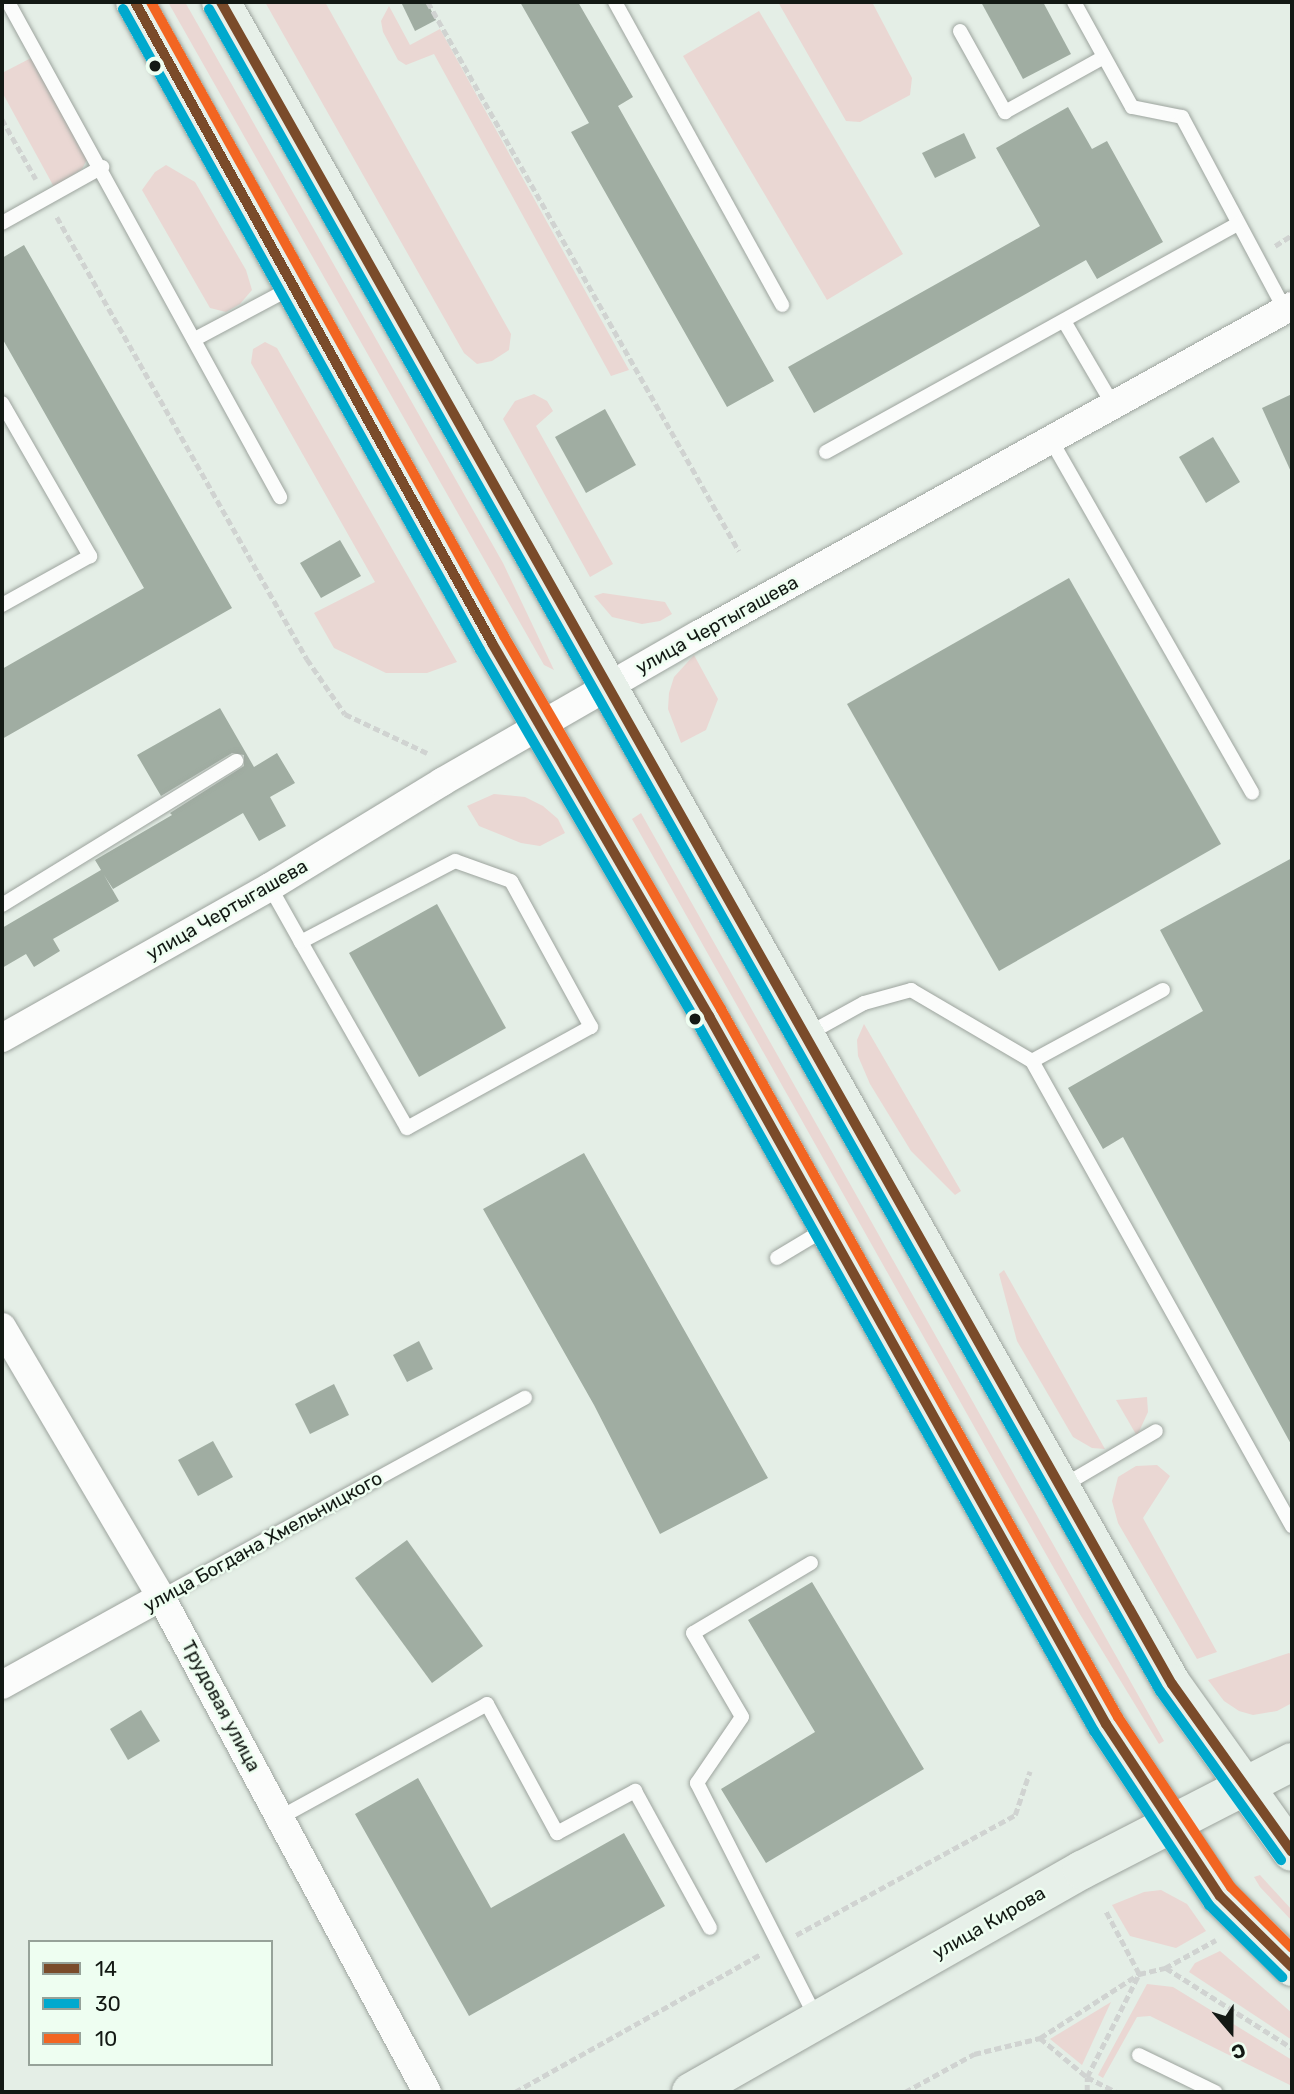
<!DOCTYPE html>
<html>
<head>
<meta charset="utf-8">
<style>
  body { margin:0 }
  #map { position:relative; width:1294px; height:2094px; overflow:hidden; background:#e4eee6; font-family:Rubik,sans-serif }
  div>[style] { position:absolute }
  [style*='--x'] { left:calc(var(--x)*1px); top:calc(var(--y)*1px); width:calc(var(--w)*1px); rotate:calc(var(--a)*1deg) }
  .green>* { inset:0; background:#ead7d3 }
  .building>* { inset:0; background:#a0ada2 }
  .path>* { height:4.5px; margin-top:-2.25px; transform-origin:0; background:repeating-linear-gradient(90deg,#d0d3d1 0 7px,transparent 0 10.5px) }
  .roads { filter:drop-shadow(0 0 2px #9da49e) drop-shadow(0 0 2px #9da49e) }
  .lane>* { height:14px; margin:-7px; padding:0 7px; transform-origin:7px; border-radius:7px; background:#fbfcfb }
  .street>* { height:28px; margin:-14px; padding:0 14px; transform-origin:14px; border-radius:14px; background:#fbfcfb }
  .primary>* { height:38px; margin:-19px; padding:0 19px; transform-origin:19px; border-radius:19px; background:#e7f0e9 }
  .bus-1>* { height:10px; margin:-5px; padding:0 5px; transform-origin:5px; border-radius:5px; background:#7a4b2a }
  .bus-2>* { height:10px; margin:-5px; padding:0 5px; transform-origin:5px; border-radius:5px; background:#00a9ce }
  .bus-3>* { height:10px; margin:-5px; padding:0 5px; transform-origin:5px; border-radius:5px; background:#f26522 }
  .dots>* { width:19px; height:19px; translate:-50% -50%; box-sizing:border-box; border:4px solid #eefef1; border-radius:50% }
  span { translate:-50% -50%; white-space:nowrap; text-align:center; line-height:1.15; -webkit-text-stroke:5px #eefef1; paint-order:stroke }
  .street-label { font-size:19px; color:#131914 }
  .frame { position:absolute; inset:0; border:4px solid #131914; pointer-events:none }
  .legend { position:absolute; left:28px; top:1940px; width:245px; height:126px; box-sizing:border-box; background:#eefef1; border:2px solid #96a299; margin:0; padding:9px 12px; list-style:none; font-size:21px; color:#131914 }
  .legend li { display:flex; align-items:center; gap:14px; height:35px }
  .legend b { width:35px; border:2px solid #96a299 }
  .north { position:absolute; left:1196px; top:1996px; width:70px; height:70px; -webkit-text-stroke:5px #eefef1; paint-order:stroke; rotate:160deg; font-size:19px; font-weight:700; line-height:28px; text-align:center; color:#131914 }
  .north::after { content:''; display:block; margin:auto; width:24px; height:32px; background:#131914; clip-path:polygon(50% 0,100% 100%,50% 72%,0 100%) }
</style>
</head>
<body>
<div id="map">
  <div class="green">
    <div style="clip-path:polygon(168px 2px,185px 2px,503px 563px,554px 670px,544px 665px)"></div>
    <div style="clip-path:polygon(265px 2px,325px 2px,511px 334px,509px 350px,492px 361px,477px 364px,464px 353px)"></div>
    <div style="clip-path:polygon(778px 2px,872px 2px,912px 78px,910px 95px,860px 122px,846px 121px)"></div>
    <div style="clip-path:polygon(389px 6px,410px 45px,440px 29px,629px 370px,611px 376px,434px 54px,406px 65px,398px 60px,383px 32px,381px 21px)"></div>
    <div style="clip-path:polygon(759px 11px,903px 254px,827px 300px,683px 56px)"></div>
    <div style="clip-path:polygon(33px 57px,89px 156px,82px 169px,54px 187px,2px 92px,4px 72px)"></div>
    <div style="clip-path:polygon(166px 165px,195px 182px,246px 270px,252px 290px,240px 304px,226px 312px,210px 308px,142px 190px,155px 172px)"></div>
    <div style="clip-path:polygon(265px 342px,277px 348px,457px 662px,427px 673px,386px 673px,334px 648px,314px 613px,375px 582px,251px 363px,253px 349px)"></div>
    <div style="clip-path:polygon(534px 394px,547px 401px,553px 411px,536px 426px,613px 564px,590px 577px,503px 419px,515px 401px)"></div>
    <div style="clip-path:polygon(603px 593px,665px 602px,672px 614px,660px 621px,642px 624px,612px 617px,594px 596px)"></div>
    <div style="clip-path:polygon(694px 655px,718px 699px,706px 730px,681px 743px,668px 709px,669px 693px,674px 677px)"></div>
    <div style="clip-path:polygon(494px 794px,525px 797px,543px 806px,558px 819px,565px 833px,540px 846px,521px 843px,479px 826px,467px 806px)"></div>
    <div style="clip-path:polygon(641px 813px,1164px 1741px,1159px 1744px,1078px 1611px,632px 819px)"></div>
    <div style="clip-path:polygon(864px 1024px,961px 1191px,955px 1195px,911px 1151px,870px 1084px,858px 1056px,857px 1040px)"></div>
    <div style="clip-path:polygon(1004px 1270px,1105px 1449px,1092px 1448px,1073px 1437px,1017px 1341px,999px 1274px)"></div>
    <div style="clip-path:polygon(1147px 1397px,1148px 1412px,1137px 1436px,1116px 1400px)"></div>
    <div style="clip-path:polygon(1157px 1465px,1170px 1476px,1143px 1518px,1217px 1652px,1197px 1659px,1118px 1523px,1112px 1501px,1118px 1477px,1136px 1466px)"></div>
    <div style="clip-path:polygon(1289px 1653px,1292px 1655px,1292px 1703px,1277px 1711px,1253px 1715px,1239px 1711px,1224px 1701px,1208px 1680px)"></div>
    <div style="clip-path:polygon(1260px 1875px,1292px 1910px,1292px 1921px,1260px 1887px,1254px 1877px)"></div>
    <div style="clip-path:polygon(1161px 1890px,1187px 1904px,1206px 1931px,1176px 1948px,1130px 1936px,1112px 1905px,1144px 1892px)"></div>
    <div style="clip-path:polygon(1220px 1951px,1292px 2013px,1292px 2040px,1189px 1972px,1195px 1963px)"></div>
    <div style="clip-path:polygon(1147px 1984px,1173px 1987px,1292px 2060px,1292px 2086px,1150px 2016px,1137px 2017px,1103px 2078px,1098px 2075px)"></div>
    <div style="clip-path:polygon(1111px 2002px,1082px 2065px,1050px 2039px)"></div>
  </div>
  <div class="building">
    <div style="clip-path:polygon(401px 2px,427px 2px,436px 20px,415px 31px)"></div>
    <div style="clip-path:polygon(520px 2px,578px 2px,633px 97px,618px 106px,774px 381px,727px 407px,571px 132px,589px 123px)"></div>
    <div style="clip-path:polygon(981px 2px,1043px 2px,1071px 54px,1023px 79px)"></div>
    <div style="clip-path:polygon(1068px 107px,1092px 149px,1107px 141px,1163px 242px,1097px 279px,1086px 260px,814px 413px,788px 367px,1040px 226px,996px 148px)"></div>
    <div style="clip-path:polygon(964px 133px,976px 158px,935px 178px,922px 153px)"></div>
    <div style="clip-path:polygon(24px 245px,232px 608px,2px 739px,2px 669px,144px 588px,2px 338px,2px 258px)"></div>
    <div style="clip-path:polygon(1292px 394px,1292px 474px,1262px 408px)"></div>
    <div style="clip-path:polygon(605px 409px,636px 465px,586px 493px,555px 437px)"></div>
    <div style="clip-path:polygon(1213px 437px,1240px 482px,1206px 503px,1179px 457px)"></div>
    <div style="clip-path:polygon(340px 540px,361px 576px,321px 598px,300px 563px)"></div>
    <div style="clip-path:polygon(1069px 578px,1221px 844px,999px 971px,847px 704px)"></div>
    <div style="clip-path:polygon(220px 708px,254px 767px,277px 753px,295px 783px,270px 797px,286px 826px,259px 841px,243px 813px,113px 889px,104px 875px,119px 901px,53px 939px,60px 951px,34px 967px,26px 954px,2px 968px,2px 928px,101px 870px,95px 860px,172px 815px,170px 813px,244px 766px,244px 755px,232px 753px,161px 796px,137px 755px)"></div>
    <div style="clip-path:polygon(1292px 858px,1292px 1446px,1123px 1137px,1103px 1149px,1068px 1088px,1203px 1011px,1160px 930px)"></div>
    <div style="clip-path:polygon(437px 904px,506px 1028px,419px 1077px,349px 953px)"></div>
    <div style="clip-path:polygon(584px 1153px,768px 1478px,660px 1534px,594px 1405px,483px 1209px)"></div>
    <div style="clip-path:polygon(419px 1341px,433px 1369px,407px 1382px,393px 1355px)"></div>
    <div style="clip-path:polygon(334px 1384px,349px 1415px,310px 1434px,295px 1404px)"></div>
    <div style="clip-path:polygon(213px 1441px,233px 1477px,198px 1496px,178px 1460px)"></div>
    <div style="clip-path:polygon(407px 1540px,483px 1646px,432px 1683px,355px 1578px)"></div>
    <div style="clip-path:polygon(812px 1582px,924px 1769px,766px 1863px,721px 1789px,815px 1732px,748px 1620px)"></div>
    <div style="clip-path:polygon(141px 1710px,160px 1741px,128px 1760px,110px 1729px)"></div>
    <div style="clip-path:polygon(418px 1778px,491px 1908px,624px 1833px,665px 1906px,469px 2016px,355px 1814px)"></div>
  </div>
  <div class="path">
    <div style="--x:428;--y:2;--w:631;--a:60.47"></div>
    <div style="--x:2;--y:119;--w:69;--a:60.5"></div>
    <div style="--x:57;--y:217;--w:508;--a:60.51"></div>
    <div style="--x:307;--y:659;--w:67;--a:55.4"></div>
    <div style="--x:345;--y:714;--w:91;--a:25.4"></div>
    <div style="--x:1275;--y:246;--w:20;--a:-33"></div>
    <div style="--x:796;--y:1935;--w:250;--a:-28.7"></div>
    <div style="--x:1015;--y:1815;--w:46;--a:-71.2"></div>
    <div style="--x:1166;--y:1968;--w:149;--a:32.4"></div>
    <div style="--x:1040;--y:2038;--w:61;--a:39.7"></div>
    <div style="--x:1087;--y:2077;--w:34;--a:27"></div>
    <div style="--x:515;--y:2092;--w:282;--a:-29.3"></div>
    <div style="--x:905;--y:2092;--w:79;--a:-28.8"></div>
    <div style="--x:974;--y:2054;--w:68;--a:-13.6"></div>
    <div style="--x:1040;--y:2038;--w:118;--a:-32.9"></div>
    <div style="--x:1139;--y:1974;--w:27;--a:-13"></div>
    <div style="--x:1165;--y:1968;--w:58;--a:-28.8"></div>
    <div style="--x:1087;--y:2092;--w:15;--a:-90"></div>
    <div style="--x:1087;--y:2077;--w:115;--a:-63.2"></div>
    <div style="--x:1139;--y:1974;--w:72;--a:-118"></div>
  </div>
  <div class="roads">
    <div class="lane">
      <div style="--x:8;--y:2;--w:565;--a:61.21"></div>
      <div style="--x:615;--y:2;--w:346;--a:61.1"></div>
      <div style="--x:1074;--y:2;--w:120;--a:61.1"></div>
      <div style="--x:1132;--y:107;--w:51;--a:11.3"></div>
      <div style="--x:1182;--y:117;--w:219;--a:61.9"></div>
      <div style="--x:960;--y:31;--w:93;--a:60.9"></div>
      <div style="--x:1005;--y:112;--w:113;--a:-29.1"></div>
      <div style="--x:2;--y:223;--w:115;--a:-29.2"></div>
      <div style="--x:1064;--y:321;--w:97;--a:59.7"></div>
      <div style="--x:195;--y:339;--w:111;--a:-28"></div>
      <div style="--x:2;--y:403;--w:177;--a:60.1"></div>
      <div style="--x:90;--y:556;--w:101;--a:150.9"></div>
      <div style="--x:1051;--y:440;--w:406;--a:60.3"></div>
      <div style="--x:826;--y:452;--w:471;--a:-29"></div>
      <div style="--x:270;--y:887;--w:63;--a:60.6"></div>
      <div style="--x:301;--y:942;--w:214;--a:60.3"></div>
      <div style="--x:407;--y:1128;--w:210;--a:-28.8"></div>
      <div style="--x:591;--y:1027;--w:166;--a:-118.7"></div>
      <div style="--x:511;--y:881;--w:59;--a:-160.3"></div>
      <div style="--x:455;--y:861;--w:174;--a:152.3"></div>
      <div style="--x:2;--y:905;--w:275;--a:-31.6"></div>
      <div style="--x:806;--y:1035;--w:66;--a:-28.9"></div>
      <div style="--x:864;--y:1003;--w:49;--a:-15.5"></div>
      <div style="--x:911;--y:990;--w:140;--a:30.4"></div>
      <div style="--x:1032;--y:1061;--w:149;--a:-28.5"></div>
      <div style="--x:1032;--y:1061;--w:533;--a:60.79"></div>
      <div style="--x:777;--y:1258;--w:58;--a:-31"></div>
      <div style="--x:1061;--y:1487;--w:110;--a:-30.5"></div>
      <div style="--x:811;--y:1563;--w:137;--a:149.3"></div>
      <div style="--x:693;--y:1633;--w:97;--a:59.7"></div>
      <div style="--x:742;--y:1717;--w:80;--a:124.3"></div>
      <div style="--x:697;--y:1783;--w:266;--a:63.1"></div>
      <div style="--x:161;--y:1597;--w:415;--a:-28.7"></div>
      <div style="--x:281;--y:1817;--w:235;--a:-28.7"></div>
      <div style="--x:487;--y:1704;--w:147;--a:61.5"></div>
      <div style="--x:557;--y:1833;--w:89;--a:-28.3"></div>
      <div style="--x:635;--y:1791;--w:156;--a:61.3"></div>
      <div style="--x:1139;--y:2055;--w:85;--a:26"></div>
    </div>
    <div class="street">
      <div style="--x:2;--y:1038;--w:308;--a:-29.4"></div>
      <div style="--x:270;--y:887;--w:202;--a:-31.4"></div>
      <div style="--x:442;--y:782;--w:295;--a:-29.9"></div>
      <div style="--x:698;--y:635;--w:679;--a:-28.98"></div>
      <div style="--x:2;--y:1327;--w:313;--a:59.5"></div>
      <div style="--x:161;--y:1597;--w:562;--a:61.75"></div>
      <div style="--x:2;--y:1685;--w:182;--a:-29"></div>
    </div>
    <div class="primary">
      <div style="--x:135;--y:2;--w:734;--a:60.88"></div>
      <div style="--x:492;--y:643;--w:432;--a:59.8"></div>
      <div style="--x:709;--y:1016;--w:812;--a:60.72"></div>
      <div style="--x:1106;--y:1724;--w:206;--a:56.5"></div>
      <div style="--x:1220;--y:1896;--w:101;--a:44.6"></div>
      <div style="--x:221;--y:2;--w:1932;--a:60.52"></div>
      <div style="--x:1172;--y:1684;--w:206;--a:54.5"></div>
      <div style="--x:691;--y:2092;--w:450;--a:-29.6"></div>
      <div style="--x:1082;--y:1870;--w:236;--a:-27.2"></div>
    </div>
  </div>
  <div class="bus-1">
    <div style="--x:135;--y:2;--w:734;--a:60.88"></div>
    <div style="--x:492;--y:643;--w:432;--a:59.8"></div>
    <div style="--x:709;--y:1016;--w:812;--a:60.72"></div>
    <div style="--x:1106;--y:1724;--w:206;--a:56.5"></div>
    <div style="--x:1220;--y:1896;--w:101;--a:44.6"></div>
    <div style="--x:221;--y:2;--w:1932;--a:60.52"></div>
    <div style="--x:1172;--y:1684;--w:206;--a:54.5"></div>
  </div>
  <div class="bus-2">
    <div style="--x:123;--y:9;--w:734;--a:60.88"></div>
    <div style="--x:480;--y:650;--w:432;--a:59.8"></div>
    <div style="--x:697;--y:1023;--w:812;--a:60.72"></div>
    <div style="--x:1094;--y:1731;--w:209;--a:56.5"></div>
    <div style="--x:1209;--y:1905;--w:103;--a:44.6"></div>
    <div style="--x:209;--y:9;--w:1932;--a:60.52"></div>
    <div style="--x:1160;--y:1691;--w:208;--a:54.4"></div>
  </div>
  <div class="bus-3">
    <div style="--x:151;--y:2;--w:726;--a:60.89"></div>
    <div style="--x:504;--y:636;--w:432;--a:59.8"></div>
    <div style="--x:721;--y:1009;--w:812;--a:60.72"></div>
    <div style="--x:1118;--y:1717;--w:204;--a:56.4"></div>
    <div style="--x:1231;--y:1887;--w:86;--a:45"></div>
  </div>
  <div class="dots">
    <div style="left:155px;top:66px;background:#131914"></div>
    <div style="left:695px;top:1019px;background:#131914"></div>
  </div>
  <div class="street-label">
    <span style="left:717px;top:625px;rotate:-29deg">улица Чертыгашева</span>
    <span style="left:227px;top:910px;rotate:-30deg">улица Чертыгашева</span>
    <span style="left:263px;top:1542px;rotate:-29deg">улица Богдана Хмельницкого</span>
    <span style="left:221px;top:1706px;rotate:62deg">Трудовая улица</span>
    <span style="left:989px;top:1923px;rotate:-30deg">улица Кирова</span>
  </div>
  <div class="frame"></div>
  <ul class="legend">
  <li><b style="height:9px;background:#7a4b2a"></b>14</li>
  <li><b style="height:9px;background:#00a9ce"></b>30</li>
  <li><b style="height:9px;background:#f26522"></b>10</li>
  </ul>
  <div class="north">С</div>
</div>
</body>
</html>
